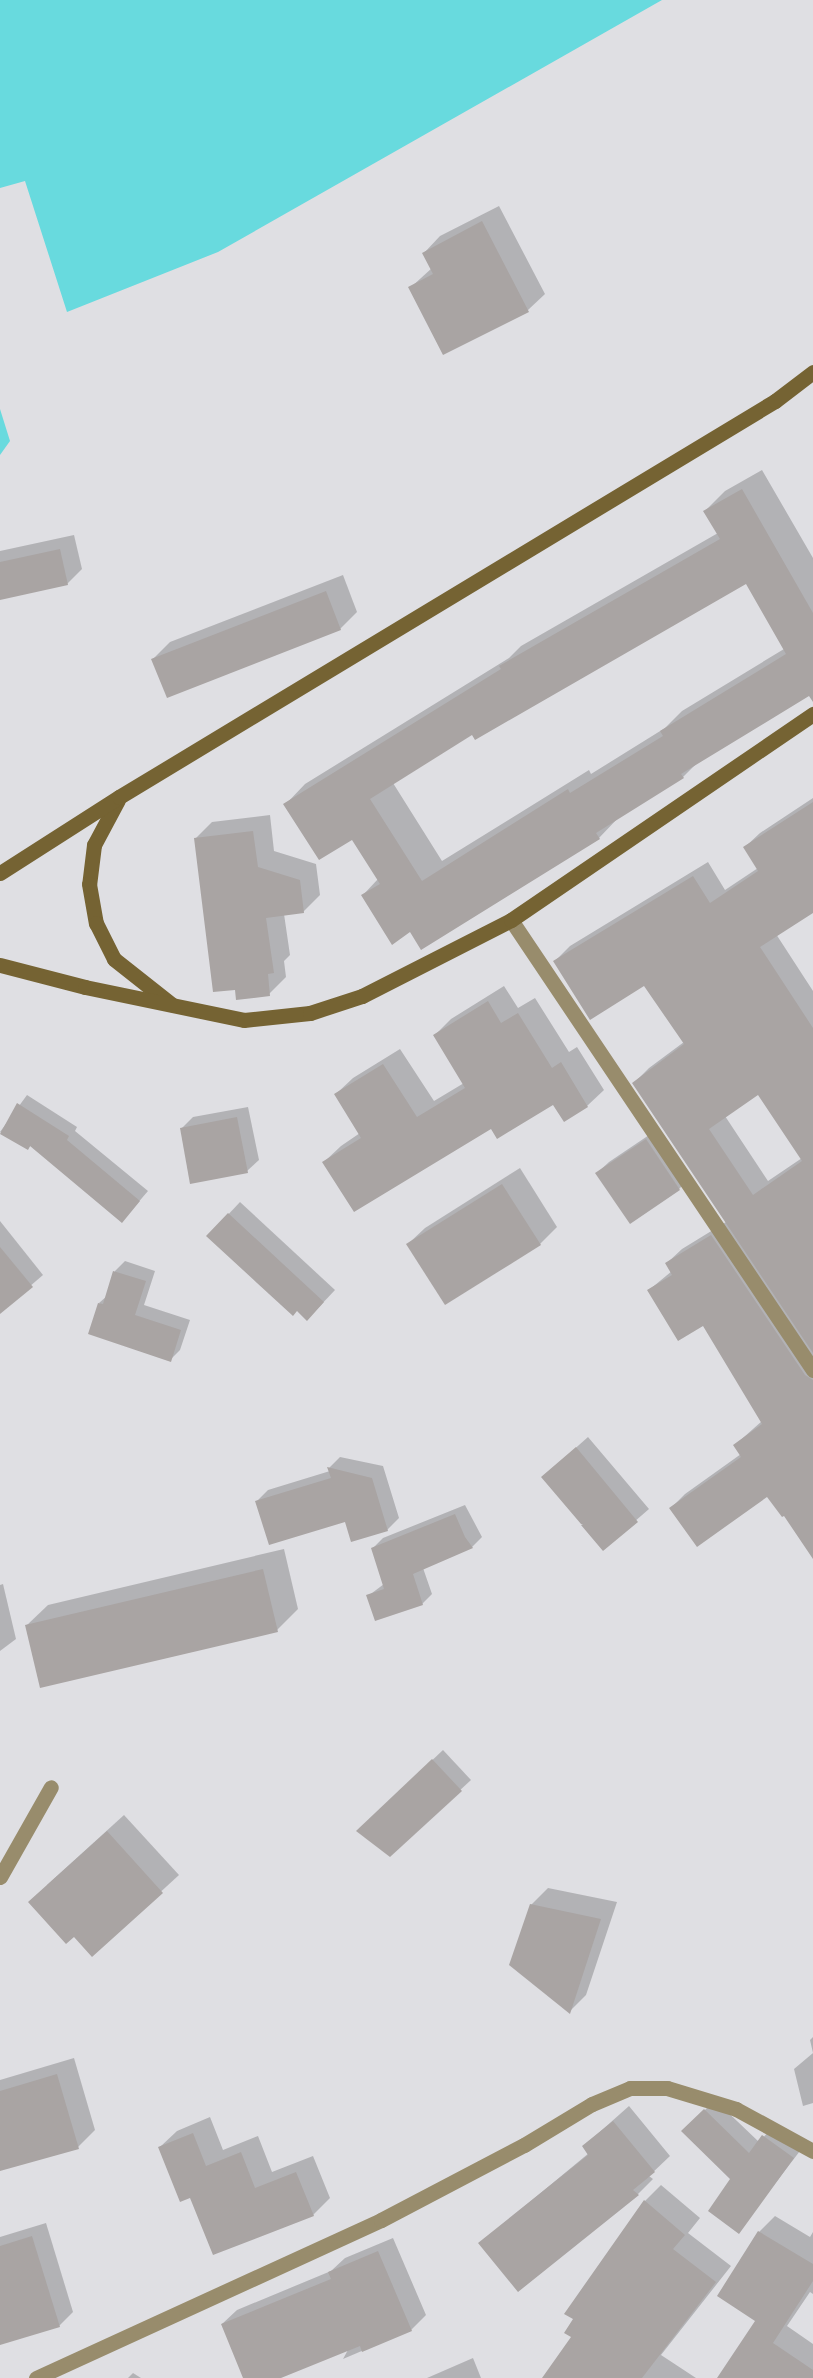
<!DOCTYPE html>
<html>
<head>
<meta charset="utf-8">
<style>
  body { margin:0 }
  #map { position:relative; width:813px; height:2378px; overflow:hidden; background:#dfdfe3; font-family:"Work Sans",sans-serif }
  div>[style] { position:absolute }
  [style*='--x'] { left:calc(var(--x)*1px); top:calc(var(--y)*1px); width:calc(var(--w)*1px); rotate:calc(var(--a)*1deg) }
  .water>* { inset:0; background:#68dade }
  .shadow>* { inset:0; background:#0003 }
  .building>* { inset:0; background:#a9a4a3 }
  .minor>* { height:15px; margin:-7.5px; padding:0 7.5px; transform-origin:7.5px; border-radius:7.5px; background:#988c6c }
  .secondary>* { height:15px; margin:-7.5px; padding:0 7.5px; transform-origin:7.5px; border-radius:7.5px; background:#756333 }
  span { translate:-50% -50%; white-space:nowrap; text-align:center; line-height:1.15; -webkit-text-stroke:4.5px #fff; paint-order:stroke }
</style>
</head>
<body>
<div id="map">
  <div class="water">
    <div style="clip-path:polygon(0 0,662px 0,218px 252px,67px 312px,25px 181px,0 188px)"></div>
    <div style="clip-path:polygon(0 409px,10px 441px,0 455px)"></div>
  </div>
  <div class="shadow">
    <div style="clip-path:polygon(499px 206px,545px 294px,528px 310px,410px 288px,432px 268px,424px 253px,440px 236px)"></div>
    <div style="clip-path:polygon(evenodd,762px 470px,813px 558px,813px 692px,700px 760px,683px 777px,619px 817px,599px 838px,411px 930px,363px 895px,378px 879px,352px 838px,285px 805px,305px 784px,509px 658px,521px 646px,718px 533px,705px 511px,725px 491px,762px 470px,746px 582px,784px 649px,682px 711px,665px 728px,591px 774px,589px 770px,442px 861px,393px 783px,472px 733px,746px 582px)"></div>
    <div style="clip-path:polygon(74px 535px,82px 569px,67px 584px,0 599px,0 551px)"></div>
    <div style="clip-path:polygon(343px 575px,357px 612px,340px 629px,153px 659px,170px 642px)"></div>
    <div style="clip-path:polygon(evenodd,813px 798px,813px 911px,776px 934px,813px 991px,813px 1536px,785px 1514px,768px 1494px,671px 1508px,685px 1494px,741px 1454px,735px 1445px,762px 1421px,704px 1324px,649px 1290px,672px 1271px,667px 1263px,682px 1249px,726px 1222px,634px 1083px,649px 1068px,684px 1042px,644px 984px,555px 961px,570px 946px,708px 862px,725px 890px,758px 868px,745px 847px,760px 833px,813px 798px,758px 1093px,802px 1158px,768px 1181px,725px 1116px,758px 1093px)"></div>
    <div style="clip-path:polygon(270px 815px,274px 851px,316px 864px,320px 895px,303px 912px,284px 914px,290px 955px,284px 961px,286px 977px,269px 994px,236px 988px,195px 839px,212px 822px)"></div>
    <div style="clip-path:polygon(504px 986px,518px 1008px,535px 998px,569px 1052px,577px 1047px,604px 1090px,587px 1106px,554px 1102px,491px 1127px,324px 1162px,341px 1146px,360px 1133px,336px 1094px,353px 1078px,400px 1049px,434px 1101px,464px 1083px,435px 1035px,451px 1019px)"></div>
    <div style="clip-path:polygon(27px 1095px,77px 1127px,75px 1131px,148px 1191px,130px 1212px,31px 1145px,28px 1149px,0 1132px)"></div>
    <div style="clip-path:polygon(248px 1107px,259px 1160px,247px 1171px,181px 1129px,193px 1117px)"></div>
    <div style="clip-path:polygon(658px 1129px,691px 1177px,679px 1189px,630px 1222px,597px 1173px,609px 1162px)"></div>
    <div style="clip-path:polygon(520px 1168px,557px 1227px,540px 1244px,408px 1244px,425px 1228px)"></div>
    <div style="clip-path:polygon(240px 1202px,335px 1290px,319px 1307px,208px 1236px)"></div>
    <div style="clip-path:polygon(0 1221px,43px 1275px,0 1312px)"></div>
    <div style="clip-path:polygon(125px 1261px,155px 1271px,144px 1305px,190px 1320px,180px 1350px,170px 1360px,99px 1303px,107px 1296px,115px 1271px)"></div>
    <div style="clip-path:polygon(588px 1437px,649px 1509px,603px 1549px,588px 1521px,543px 1477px)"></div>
    <div style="clip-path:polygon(340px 1457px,383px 1466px,399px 1518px,387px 1530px,257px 1501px,268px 1490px,330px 1471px,329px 1468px)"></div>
    <div style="clip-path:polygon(465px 1505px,482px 1537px,472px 1547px,423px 1568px,432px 1594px,422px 1604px,368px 1596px,384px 1584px,373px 1548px,383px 1538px)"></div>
    <div style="clip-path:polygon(284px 1549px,298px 1609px,277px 1630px,26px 1626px,48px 1605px)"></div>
    <div style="clip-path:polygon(3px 1584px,16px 1639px,0 1651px,0 1585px)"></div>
    <div style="clip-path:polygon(443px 1750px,471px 1780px,390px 1855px,368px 1821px)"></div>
    <div style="clip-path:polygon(124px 1815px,179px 1875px,92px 1955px,74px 1935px,47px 1885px)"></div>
    <div style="clip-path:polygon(548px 1888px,617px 1902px,586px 1995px,569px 2012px,531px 1905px)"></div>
    <div style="clip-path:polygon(813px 2037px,813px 2103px,803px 2106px,794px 2069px,813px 2053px,810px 2040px)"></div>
    <div style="clip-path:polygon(74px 2058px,95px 2130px,78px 2147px,0 2169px,0 2080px)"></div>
    <div style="clip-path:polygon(715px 2100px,759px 2142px,774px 2126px,803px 2147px,738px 2232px,732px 2179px,684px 2131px)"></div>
    <div style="clip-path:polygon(629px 2106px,670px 2156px,649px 2176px,653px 2179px,638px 2194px,480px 2243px,589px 2153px,584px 2146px)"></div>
    <div style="clip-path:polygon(210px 2117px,223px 2150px,258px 2136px,272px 2172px,313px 2156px,330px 2198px,313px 2215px,191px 2196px,160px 2147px,177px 2131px)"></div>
    <div style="clip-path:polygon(661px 2185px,700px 2218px,688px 2233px,731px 2266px,661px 2355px,696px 2378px,544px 2378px,573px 2337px,575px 2319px,567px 2314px,645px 2201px)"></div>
    <div style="clip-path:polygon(775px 2216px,810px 2237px,813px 2232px,813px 2294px,810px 2292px,787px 2326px,813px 2344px,813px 2378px,718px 2378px,757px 2321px,759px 2232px)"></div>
    <div style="clip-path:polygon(46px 2223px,73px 2312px,59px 2326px,0 2344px,0 2237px)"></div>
    <div style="clip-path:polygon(393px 2238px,426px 2315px,411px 2330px,343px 2359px,349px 2348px,277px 2378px,244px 2378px,222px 2324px,237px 2310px,331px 2271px,345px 2258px)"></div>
    <div style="clip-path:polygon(473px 2358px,481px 2378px,427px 2378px)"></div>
    <div style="clip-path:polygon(133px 2373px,141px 2378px,128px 2378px)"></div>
  </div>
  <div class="building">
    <div style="clip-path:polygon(482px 221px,529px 312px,443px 355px,408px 287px,433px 274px,422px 253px)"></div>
    <div style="clip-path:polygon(evenodd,742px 489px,813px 613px,813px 702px,809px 696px,681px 774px,684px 778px,596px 833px,600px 839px,421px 950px,410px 932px,392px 945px,361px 895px,380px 884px,352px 840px,319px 860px,283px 804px,501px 669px,499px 666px,720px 539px,703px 511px,742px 489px,746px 584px,786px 654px,660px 731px,663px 736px,570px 793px,568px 789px,422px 881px,370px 799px,472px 735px,475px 740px,746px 584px)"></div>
    <div style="clip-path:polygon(60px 549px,68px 585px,0 600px,0 562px)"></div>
    <div style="clip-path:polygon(326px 591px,341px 630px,167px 698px,151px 659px)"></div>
    <div style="clip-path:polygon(evenodd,813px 802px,813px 913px,760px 947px,813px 1028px,813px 1353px,632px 1083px,684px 1044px,644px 986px,590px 1020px,553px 961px,693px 876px,710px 903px,758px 871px,743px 847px,813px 802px,758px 1095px,802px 1161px,753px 1195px,709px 1129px,758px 1095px)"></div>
    <div style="clip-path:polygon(253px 831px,258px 867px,300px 880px,304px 913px,266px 918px,274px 973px,268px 974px,270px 996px,236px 1000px,235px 990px,213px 992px,194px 838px)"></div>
    <div style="clip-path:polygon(488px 1001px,501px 1023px,518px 1013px,552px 1068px,561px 1062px,588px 1107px,564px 1122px,553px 1105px,497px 1139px,491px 1129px,354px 1212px,322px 1162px,361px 1138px,334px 1094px,383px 1064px,417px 1117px,465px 1088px,433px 1035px)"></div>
    <div style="clip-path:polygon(17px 1103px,69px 1136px,67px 1140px,140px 1201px,122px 1223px,30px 1146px,28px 1150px,0 1134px)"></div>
    <div style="clip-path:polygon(237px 1117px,248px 1173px,190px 1184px,180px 1128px)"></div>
    <div style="clip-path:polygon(646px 1139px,680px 1190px,630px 1224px,595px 1173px)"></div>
    <div style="clip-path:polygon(502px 1184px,541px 1245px,445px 1305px,406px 1244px)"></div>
    <div style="clip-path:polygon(228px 1213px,324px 1302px,307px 1321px,297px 1311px,293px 1316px,206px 1236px)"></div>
    <div style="clip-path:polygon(711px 1235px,805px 1375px,813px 1380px,813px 1559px,784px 1516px,782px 1517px,767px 1497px,697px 1547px,669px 1508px,741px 1457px,733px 1445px,762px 1424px,703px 1326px,678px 1341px,647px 1290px,672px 1275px,665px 1263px)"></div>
    <div style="clip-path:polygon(0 1247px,33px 1287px,0 1314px)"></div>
    <div style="clip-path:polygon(113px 1271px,146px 1281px,135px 1315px,181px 1330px,171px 1362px,88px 1334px,98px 1303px,103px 1304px)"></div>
    <div style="clip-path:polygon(576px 1447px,638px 1522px,603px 1551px,581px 1525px,583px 1524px,581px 1524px,541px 1477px)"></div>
    <div style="clip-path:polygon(327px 1467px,372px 1478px,388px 1531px,351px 1542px,345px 1522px,269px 1545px,255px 1501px,331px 1478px)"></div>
    <div style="clip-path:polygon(455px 1514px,465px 1537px,473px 1548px,413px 1574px,423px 1605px,375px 1621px,366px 1595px,384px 1589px,371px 1548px)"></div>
    <div style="clip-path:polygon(263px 1569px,278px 1632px,40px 1688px,25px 1625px)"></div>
    <div style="clip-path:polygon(432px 1759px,462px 1791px,390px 1857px,356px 1831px)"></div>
    <div style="clip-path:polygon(107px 1831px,163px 1893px,92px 1957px,74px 1937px,66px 1944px,28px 1902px)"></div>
    <div style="clip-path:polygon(530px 1904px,601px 1919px,570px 2014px,509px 1965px)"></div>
    <div style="clip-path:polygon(57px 2074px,79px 2149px,0 2171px,0 2091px)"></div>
    <div style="clip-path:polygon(704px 2109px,749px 2153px,762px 2135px,794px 2158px,739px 2234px,708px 2211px,730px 2179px,681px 2131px)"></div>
    <div style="clip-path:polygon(613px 2121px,655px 2172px,633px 2190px,639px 2195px,518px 2292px,478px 2243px,588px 2155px,582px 2146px)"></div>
    <div style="clip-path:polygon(193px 2133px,206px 2166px,241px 2152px,255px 2188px,296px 2172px,314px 2216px,213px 2255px,190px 2198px,180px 2202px,158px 2147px)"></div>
    <div style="clip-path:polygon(644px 2200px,685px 2235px,673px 2249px,716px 2282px,642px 2378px,542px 2378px,571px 2337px,564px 2333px,573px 2319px,564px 2314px)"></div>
    <div style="clip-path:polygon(758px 2231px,813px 2264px,813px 2281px,773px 2343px,813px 2370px,813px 2378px,717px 2378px,755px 2321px,717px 2296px)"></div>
    <div style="clip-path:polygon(32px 2236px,60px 2327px,0 2345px,0 2246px)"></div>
    <div style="clip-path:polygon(378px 2251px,412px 2331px,362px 2352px,360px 2346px,281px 2378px,243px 2378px,221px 2324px,331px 2279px,328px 2272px)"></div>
  </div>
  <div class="minor">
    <div style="--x:511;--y:920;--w:542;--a:56.13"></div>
    <div style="--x:0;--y:1877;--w:103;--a:-60.5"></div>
    <div style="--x:36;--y:2378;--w:379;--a:-24.6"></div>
    <div style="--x:381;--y:2220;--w:161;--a:-27.7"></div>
    <div style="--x:524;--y:2145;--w:79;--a:-31.1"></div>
    <div style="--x:592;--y:2104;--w:41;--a:-22.8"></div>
    <div style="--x:630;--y:2088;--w:37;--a:0"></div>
    <div style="--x:667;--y:2088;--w:72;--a:16.9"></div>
    <div style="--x:736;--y:2109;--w:88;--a:28.6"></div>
  </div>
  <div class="secondary">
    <div style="--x:118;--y:800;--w:51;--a:118.1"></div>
    <div style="--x:94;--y:845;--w:39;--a:97"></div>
    <div style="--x:89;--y:884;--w:40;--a:80"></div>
    <div style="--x:96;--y:923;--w:40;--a:63.4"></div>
    <div style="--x:114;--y:959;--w:73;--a:38.3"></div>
    <div style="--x:0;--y:873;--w:141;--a:-32.6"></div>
    <div style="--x:119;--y:797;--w:766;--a:-31.12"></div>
    <div style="--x:775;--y:401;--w:48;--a:-37.3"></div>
    <div style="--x:0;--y:965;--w:88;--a:14.5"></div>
    <div style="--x:85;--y:987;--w:162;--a:11.7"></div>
    <div style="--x:244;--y:1020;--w:66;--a:-6.1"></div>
    <div style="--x:310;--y:1013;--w:55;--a:-18.1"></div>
    <div style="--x:362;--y:996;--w:167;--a:-27"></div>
    <div style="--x:511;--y:920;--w:366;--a:-34.3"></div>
  </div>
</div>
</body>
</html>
